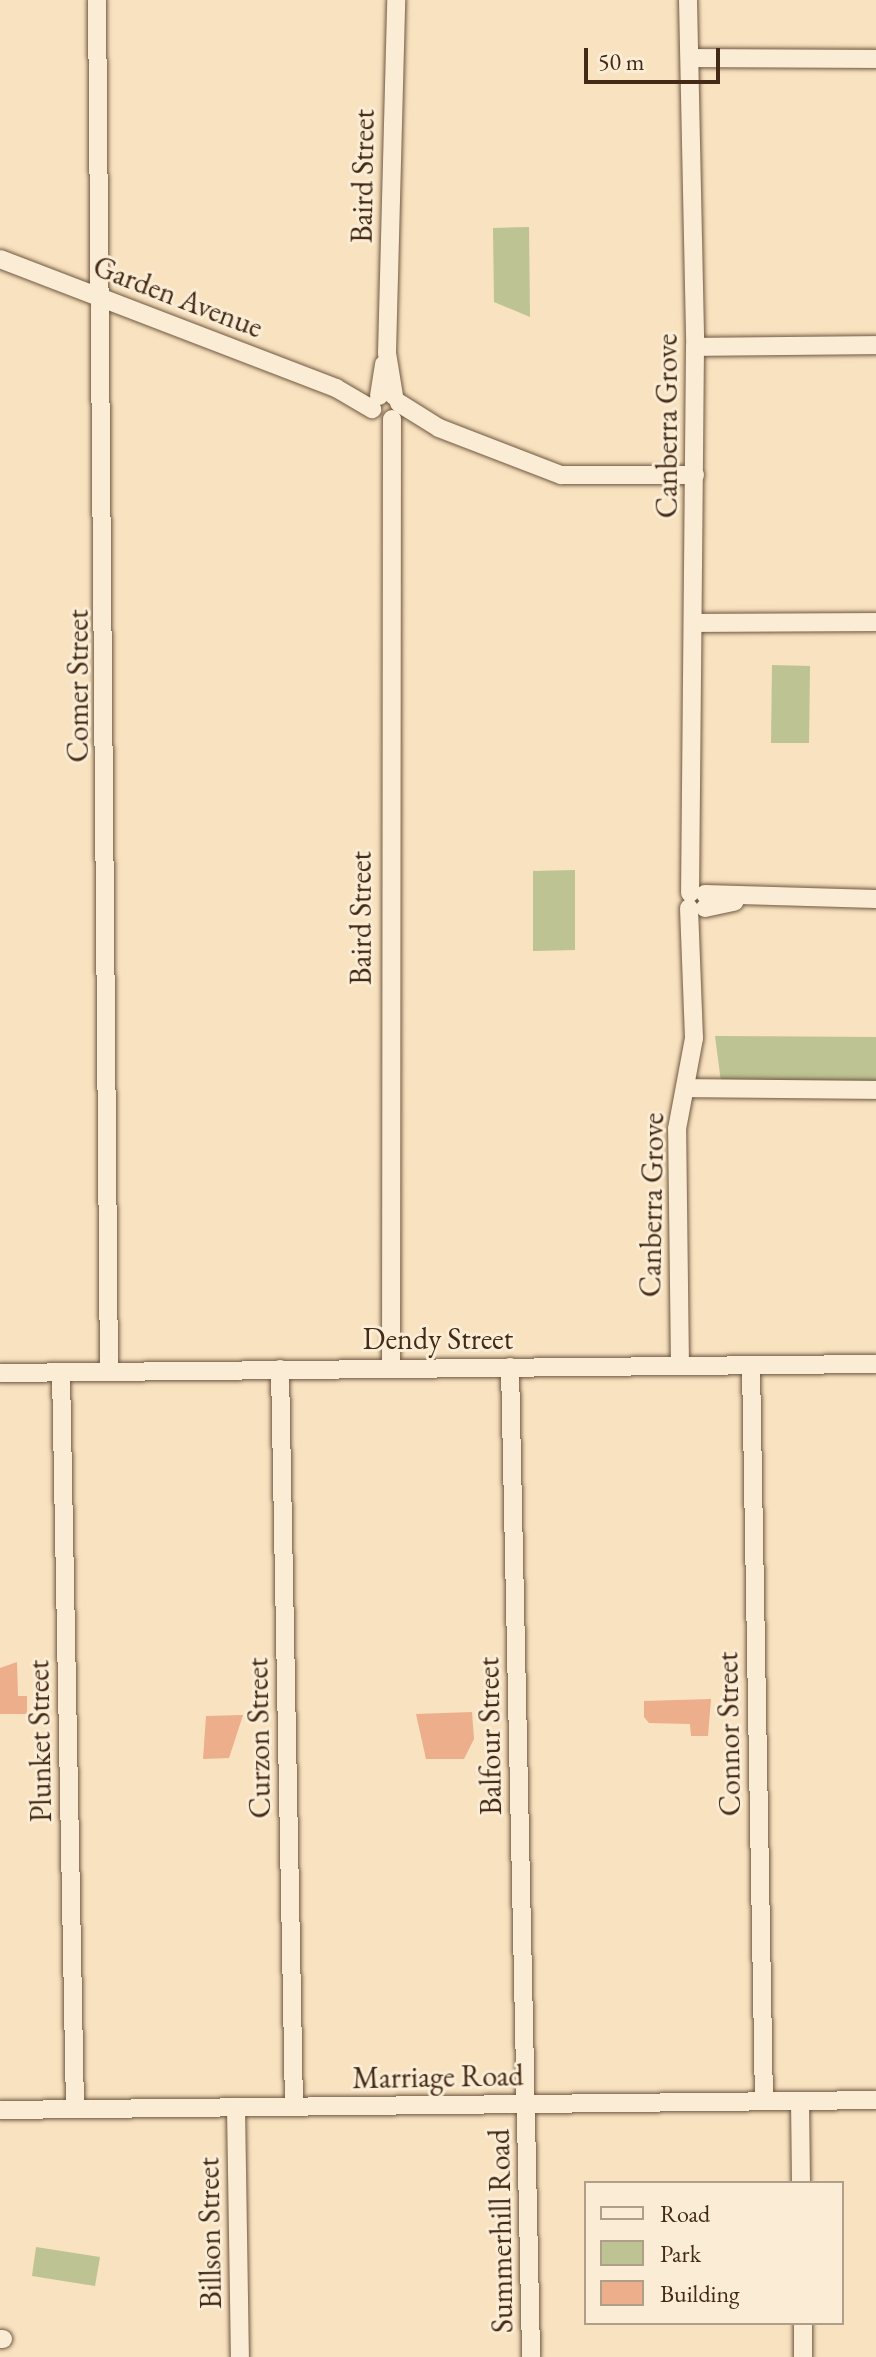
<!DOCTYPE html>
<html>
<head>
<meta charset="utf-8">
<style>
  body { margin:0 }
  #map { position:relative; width:876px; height:2357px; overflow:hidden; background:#f8e2bf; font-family:"EB Garamond",serif }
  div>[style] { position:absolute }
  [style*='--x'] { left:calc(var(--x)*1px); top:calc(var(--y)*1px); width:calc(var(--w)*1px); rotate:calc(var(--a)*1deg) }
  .green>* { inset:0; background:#bdc392 }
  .building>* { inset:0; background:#ecae8b }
  .roads { filter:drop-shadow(0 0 2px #705740) drop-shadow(0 0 2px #705740) }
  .minor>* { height:18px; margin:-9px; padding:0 9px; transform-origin:9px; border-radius:9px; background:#faecd5 }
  span { translate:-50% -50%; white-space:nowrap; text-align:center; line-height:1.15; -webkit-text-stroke:6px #faecd5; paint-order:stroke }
  .street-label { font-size:30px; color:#432916 }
  .legend { position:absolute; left:584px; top:2181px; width:260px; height:144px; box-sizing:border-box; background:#faecd5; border:2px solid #b19e89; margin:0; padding:10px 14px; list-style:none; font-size:24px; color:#432916 }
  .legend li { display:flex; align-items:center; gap:16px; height:40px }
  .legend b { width:40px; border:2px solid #b19e89 }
  .scale { position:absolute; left:584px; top:48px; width:136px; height:36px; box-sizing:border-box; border:4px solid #432916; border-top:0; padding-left:10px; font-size:24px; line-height:28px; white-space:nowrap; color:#432916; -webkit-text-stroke:6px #faecd5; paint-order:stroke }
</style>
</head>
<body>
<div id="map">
  <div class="green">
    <div style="clip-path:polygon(529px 227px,530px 317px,494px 302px,493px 228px)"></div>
    <div style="clip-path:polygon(772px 665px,810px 666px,809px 743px,771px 743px)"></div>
    <div style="clip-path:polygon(575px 870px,575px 950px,533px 951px,533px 871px)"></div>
    <div style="clip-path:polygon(715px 1036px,876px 1037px,876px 1081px,721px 1082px)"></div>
    <div style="clip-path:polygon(36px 2247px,100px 2257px,95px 2286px,32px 2276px)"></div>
  </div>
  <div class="building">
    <div style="clip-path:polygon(17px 1662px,18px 1696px,27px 1696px,27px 1714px,0 1714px,0 1668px)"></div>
    <div style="clip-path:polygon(711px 1699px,708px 1736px,691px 1736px,690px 1724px,649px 1723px,644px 1717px,644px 1701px)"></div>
    <div style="clip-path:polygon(472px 1712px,474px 1739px,464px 1759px,426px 1759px,416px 1714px)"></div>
    <div style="clip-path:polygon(243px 1715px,229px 1758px,203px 1759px,206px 1716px)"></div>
  </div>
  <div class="roads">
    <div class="minor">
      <div style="--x:97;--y:0;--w:1371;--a:89.5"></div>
      <div style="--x:688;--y:0;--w:347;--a:88.8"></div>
      <div style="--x:695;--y:347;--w:546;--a:90.52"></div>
      <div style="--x:694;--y:58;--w:182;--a:0.3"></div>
      <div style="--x:0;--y:259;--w:360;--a:21"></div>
      <div style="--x:336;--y:388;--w:42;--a:30.3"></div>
      <div style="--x:695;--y:347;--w:181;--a:-0.6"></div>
      <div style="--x:379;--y:396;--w:32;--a:-81"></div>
      <div style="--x:394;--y:396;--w:44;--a:-99.2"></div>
      <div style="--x:387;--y:353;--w:353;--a:-88.5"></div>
      <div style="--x:399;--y:403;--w:47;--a:32"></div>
      <div style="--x:439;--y:428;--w:131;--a:21.1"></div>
      <div style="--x:561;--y:475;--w:134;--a:0"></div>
      <div style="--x:694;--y:623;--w:182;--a:-0.3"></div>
      <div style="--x:705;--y:894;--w:171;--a:1.7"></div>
      <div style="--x:705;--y:908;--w:30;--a:-12"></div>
      <div style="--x:685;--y:1088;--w:191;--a:0.6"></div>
      <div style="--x:751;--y:1365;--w:736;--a:88.99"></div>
      <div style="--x:680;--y:1366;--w:237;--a:-90.7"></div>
      <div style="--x:677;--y:1129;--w:93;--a:-79.4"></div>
      <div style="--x:694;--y:1038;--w:130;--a:-92.2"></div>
      <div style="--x:391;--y:1367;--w:948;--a:-89.94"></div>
      <div style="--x:510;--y:1367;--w:990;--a:88.78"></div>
      <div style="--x:280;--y:1369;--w:738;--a:88.91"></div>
      <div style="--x:61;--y:1372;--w:737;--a:88.91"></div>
      <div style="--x:0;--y:1373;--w:876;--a:-0.59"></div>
      <div style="--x:800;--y:2101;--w:82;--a:89.3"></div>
      <div style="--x:236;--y:2107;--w:250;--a:89.1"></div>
      <div style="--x:0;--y:2110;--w:876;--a:-0.65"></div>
      <div style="--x:803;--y:2323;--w:34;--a:90"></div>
      <div style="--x:0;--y:2339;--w:3;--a:0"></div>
    </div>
  </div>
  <div class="street-label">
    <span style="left:363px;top:176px;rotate:-89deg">Baird Street</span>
    <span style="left:178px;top:297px;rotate:21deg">Garden Avenue</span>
    <span style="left:667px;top:426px;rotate:-90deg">Canberra Grove</span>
    <span style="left:78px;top:686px;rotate:-90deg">Comer Street</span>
    <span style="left:361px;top:918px;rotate:-90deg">Baird Street</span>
    <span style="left:652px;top:1205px;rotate:-89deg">Canberra Grove</span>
    <span style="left:438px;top:1339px">Dendy Street</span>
    <span style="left:729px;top:1734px;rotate:-91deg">Connor Street</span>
    <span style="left:490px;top:1736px;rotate:-91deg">Balfour Street</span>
    <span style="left:259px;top:1738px;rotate:-91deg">Curzon Street</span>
    <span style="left:40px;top:1741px;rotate:-91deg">Plunket Street</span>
    <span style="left:438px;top:2077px;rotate:-1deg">Marriage Road</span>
    <span style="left:501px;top:2231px;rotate:-91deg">Summerhill Road</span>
    <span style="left:210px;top:2233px;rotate:-91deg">Billson Street</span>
  </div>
  <ul class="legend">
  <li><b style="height:10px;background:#faecd5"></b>Road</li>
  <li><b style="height:22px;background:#bdc392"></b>Park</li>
  <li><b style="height:22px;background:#ecae8b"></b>Building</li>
  </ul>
  <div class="scale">50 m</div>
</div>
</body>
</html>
